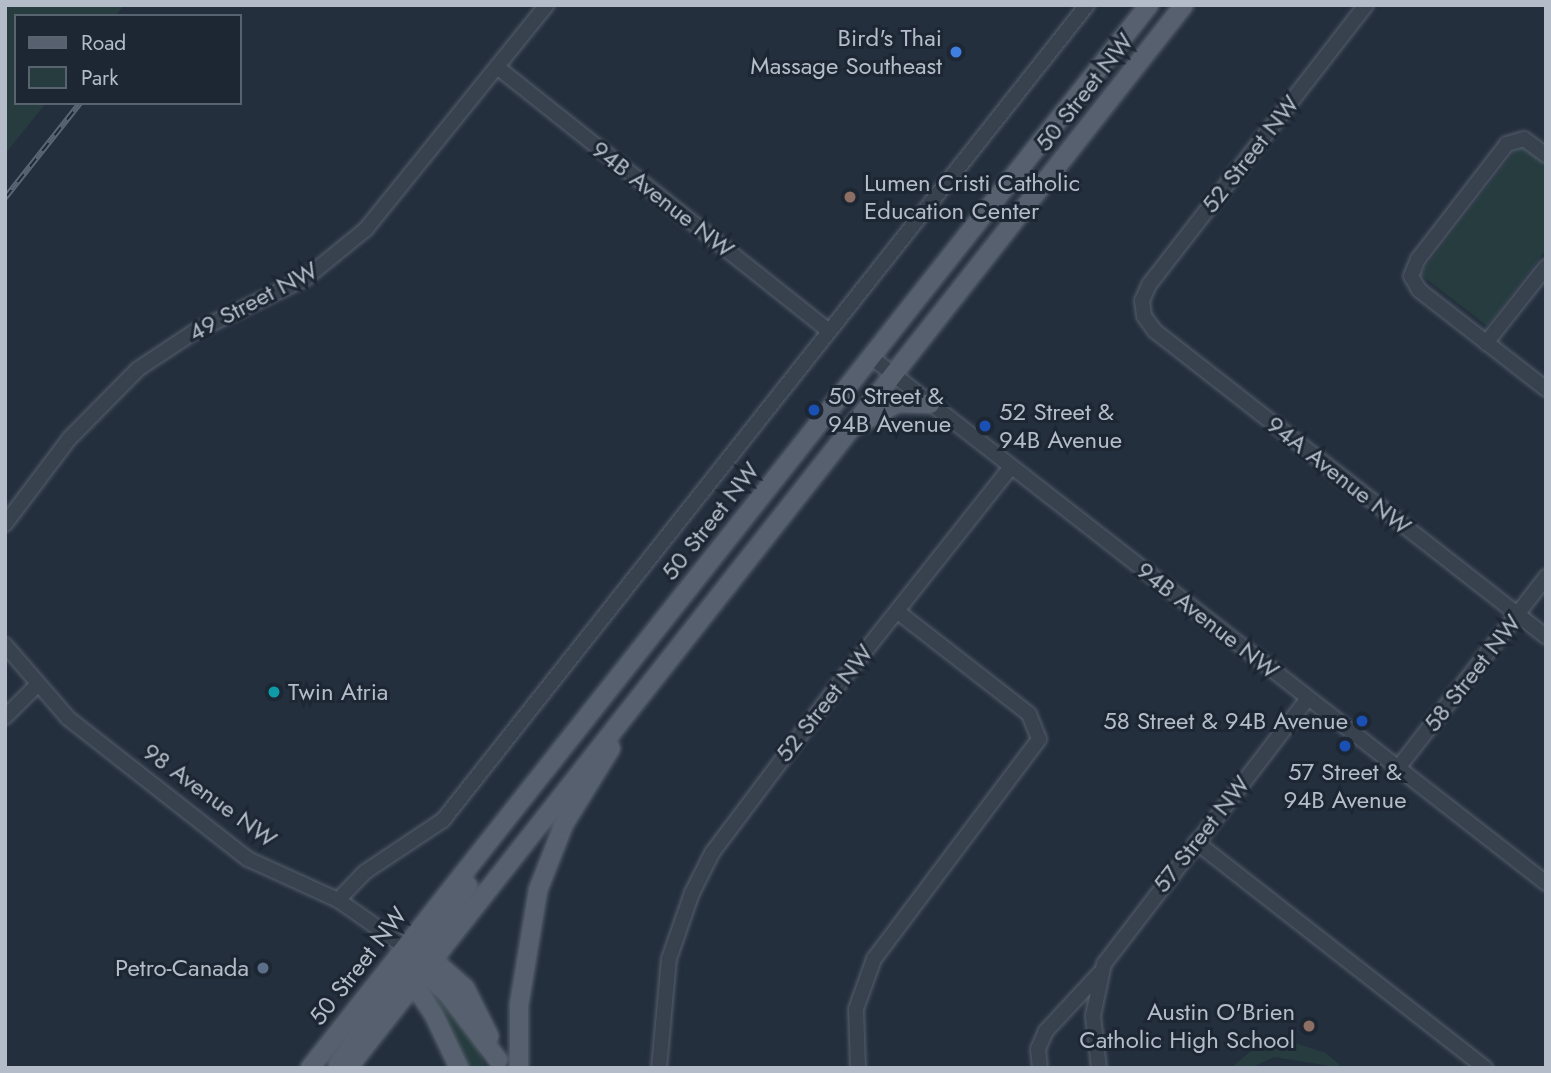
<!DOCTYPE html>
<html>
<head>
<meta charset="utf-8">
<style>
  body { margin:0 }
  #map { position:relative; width:1551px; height:1073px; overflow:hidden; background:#242f3e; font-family:Jost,sans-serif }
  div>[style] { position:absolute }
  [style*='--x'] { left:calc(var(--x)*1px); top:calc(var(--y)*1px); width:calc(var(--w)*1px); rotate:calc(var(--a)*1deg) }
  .green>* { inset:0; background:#263c3f }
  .roads { filter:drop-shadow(0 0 2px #565f6c) drop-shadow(0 0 2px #565f6c) }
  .minor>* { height:14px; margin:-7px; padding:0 7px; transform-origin:7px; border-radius:7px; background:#38414e }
  .major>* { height:18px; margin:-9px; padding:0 9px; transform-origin:9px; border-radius:9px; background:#56606e }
  .rail>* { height:6px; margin-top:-3px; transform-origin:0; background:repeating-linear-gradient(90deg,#1d2633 0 10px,#5a6575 0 20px); box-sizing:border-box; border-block:2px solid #5a6575 }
  .dots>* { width:19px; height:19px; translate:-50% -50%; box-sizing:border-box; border:4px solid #1d2633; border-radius:50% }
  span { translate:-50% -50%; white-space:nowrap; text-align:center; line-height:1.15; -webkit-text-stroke:6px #1d2633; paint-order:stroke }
  .poi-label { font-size:24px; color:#b4bcc9 }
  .right { translate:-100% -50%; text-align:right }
  .left { translate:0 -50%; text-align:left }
  .street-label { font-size:24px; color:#b4bcc9 }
  .frame { position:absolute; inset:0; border:7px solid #b4bcc9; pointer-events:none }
  .legend { position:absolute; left:14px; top:14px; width:228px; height:91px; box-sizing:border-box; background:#1d2633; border:2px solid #59626f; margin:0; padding:9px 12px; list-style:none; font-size:21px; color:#b4bcc9 }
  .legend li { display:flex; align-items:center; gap:14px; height:35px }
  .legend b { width:35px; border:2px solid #59626f }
</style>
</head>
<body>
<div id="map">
  <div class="green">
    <div style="clip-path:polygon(5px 5px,124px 5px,116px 16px,16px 16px,16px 103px,46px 103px,5px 154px)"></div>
    <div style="clip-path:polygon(1520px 144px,1546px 164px,1546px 250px,1487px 326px,1420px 274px)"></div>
    <div style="clip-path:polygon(435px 988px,471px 1031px,486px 1068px,468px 1068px,431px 991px)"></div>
    <div style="clip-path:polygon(1272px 1042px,1292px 1042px,1326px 1053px,1343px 1068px,1274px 1057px,1250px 1068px,1231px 1068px,1252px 1050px)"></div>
  </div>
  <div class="roads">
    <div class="minor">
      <div style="--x:1366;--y:5;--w:354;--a:127.8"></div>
      <div style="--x:1149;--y:285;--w:17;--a:114"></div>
      <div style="--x:1142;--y:301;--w:15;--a:82"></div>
      <div style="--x:1144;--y:316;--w:19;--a:54"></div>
      <div style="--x:1155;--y:331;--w:496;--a:38"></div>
      <div style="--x:497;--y:67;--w:424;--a:38.5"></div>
      <div style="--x:1546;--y:155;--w:27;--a:-144"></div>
      <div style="--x:1524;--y:139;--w:18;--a:164"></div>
      <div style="--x:1507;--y:144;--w:145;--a:127.7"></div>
      <div style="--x:1418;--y:259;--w:18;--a:112"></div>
      <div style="--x:1411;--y:276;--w:16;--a:60"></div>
      <div style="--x:1419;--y:290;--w:161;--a:37.9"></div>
      <div style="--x:1486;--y:343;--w:97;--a:-51.7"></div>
      <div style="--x:871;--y:357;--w:856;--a:37.93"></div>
      <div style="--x:5;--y:524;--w:106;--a:-53"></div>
      <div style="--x:69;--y:439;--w:98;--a:-45.4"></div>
      <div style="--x:138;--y:369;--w:67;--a:-33.5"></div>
      <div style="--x:194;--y:332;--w:124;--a:-25.7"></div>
      <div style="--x:306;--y:278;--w:77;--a:-39.2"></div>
      <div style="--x:366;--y:229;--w:288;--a:-51.1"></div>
      <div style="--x:5;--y:645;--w:96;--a:49.2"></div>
      <div style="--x:68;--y:718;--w:229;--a:38.1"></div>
      <div style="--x:248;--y:859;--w:99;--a:24.5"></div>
      <div style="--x:338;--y:900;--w:80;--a:34.9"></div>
      <div style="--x:5;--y:717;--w:45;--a:-45"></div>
      <div style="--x:1398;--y:768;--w:242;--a:-52.2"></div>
      <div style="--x:1196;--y:842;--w:367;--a:38"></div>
      <div style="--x:338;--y:900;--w:39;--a:-46"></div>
      <div style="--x:365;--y:872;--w:94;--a:-33.7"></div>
      <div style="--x:443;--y:820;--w:1039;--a:-51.68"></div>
      <div style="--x:659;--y:1068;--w:109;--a:-84.8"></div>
      <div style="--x:669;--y:959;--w:70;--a:-70.8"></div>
      <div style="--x:692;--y:893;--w:45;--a:-63.4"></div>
      <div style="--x:712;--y:853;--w:211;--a:-53.1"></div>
      <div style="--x:839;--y:684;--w:277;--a:-51.6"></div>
      <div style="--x:858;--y:1068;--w:59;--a:-91.9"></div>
      <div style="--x:856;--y:1009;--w:53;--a:-70.2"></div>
      <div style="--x:874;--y:959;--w:275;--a:-53.1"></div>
      <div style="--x:1039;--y:739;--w:27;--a:-112"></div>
      <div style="--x:1029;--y:714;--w:166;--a:-142.1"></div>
      <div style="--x:1040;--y:1068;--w:19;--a:-96"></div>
      <div style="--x:1038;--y:1049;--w:20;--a:-66"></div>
      <div style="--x:1046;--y:1031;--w:78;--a:-47.1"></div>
      <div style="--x:1099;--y:1068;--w:52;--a:-96.6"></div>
      <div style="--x:1093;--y:1016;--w:53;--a:-78.1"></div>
      <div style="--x:1104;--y:964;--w:335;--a:-52.5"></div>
    </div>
    <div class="major">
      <div style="--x:859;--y:424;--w:44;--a:-28.3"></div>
      <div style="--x:898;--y:403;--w:32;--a:2"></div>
      <div style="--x:424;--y:952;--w:55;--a:41.3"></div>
      <div style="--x:465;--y:988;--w:54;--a:63.4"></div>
      <div style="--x:416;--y:965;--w:42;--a:42.1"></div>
      <div style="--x:447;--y:993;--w:84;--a:52.7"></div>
      <div style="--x:407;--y:974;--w:49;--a:56.6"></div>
      <div style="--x:434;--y:1015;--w:59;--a:64.7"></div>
      <div style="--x:412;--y:981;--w:32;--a:-72"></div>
      <div style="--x:422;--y:951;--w:80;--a:-55.1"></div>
      <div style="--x:338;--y:1065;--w:102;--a:-55.8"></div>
      <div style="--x:395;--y:981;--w:31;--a:-73"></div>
      <div style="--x:310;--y:1068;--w:1354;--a:-51.72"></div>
      <div style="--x:348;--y:1068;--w:1352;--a:-51.82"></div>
      <div style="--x:519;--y:1068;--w:63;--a:-90"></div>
      <div style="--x:519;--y:1005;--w:117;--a:-80.6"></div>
      <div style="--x:538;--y:890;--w:71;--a:-68.5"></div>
      <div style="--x:564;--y:824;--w:89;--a:-58.3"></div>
    </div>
  </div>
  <div class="rail">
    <div style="--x:5;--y:198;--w:121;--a:-51.7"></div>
  </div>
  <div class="dots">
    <div style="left:956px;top:52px;background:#3f7fe0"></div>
    <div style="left:850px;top:197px;background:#8d6e63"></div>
    <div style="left:814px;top:410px;background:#1a4fb4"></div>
    <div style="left:985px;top:426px;background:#1a4fb4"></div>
    <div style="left:274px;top:692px;background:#0f9aa8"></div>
    <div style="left:1362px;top:721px;background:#1a4fb4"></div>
    <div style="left:1345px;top:746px;background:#1a4fb4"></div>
    <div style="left:263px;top:968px;background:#5c6f8a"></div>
    <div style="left:1309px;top:1026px;background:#8d6e63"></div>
  </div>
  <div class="poi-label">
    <span class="right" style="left:942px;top:52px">Bird's Thai<br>Massage Southeast</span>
    <span class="left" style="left:864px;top:197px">Lumen Cristi Catholic<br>Education Center</span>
    <span class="left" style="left:828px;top:410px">50 Street &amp;<br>94B Avenue</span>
    <span class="left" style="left:999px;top:426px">52 Street &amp;<br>94B Avenue</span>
    <span class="left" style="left:288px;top:692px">Twin Atria</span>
    <span class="right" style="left:1348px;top:721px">58 Street &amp; 94B Avenue</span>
    <span style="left:1345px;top:786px">57 Street &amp;<br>94B Avenue</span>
    <span class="right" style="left:249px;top:968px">Petro-Canada</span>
    <span class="right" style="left:1295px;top:1026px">Austin O'Brien<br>Catholic High School</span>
  </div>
  <div class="street-label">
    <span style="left:1084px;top:92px;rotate:-52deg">50 Street NW</span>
    <span style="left:1250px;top:154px;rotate:-52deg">52 Street NW</span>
    <span style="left:663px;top:199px;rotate:38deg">94B Avenue NW</span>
    <span style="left:253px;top:301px;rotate:-28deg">49 Street NW</span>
    <span style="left:1339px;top:475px;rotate:38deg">94A Avenue NW</span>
    <span style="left:710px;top:521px;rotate:-52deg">50 Street NW</span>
    <span style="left:1208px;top:620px;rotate:38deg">94B Avenue NW</span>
    <span style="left:1472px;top:673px;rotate:-52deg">58 Street NW</span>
    <span style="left:824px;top:703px;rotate:-52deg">52 Street NW</span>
    <span style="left:210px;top:795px;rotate:36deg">98 Avenue NW</span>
    <span style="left:1201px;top:834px;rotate:-52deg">57 Street NW</span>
    <span style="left:358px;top:966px;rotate:-52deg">50 Street NW</span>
  </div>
  <div class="frame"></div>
  <ul class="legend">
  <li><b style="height:9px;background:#56606e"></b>Road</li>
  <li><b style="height:19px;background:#263c3f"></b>Park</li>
  </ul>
</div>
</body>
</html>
